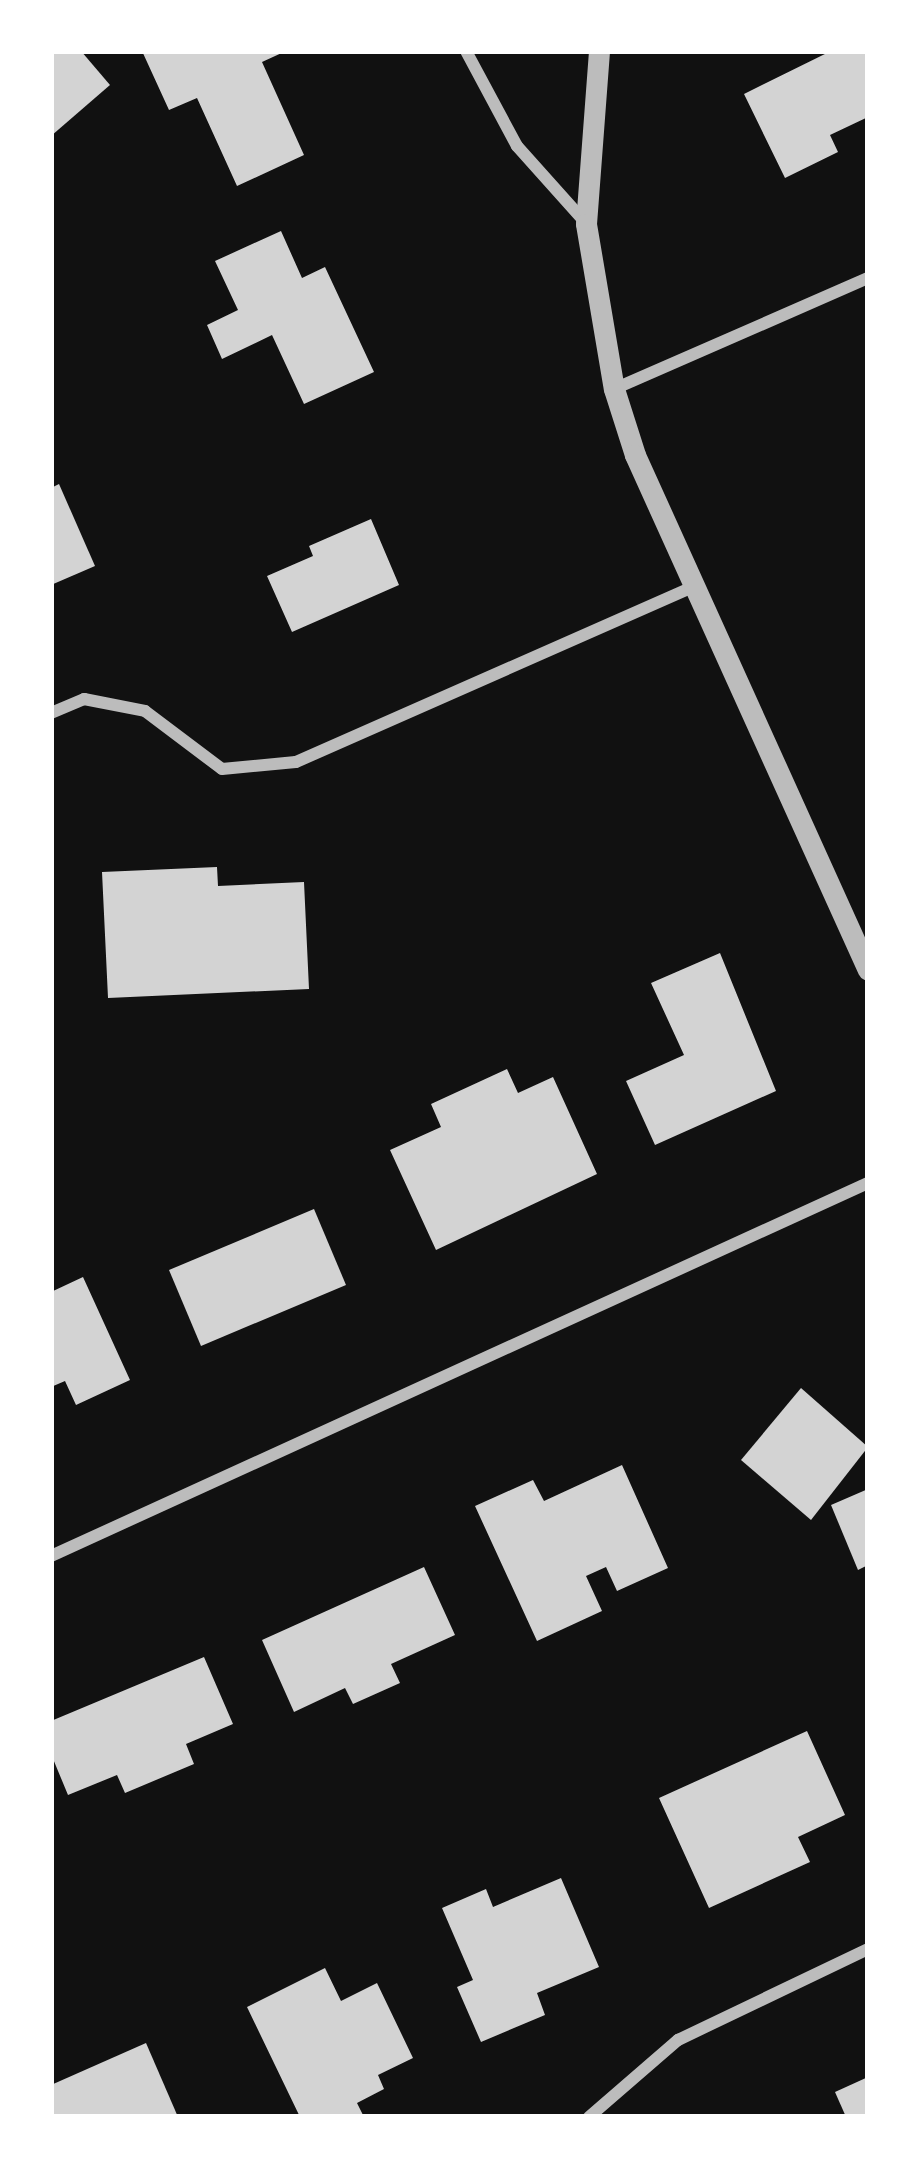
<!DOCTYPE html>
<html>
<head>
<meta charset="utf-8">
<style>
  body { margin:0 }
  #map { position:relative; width:919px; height:2168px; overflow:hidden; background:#111; font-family:Quicksand,sans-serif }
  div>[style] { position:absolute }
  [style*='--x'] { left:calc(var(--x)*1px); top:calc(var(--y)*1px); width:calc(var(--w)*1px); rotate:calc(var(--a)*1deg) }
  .building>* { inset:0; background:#d3d3d3 }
  .minor>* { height:12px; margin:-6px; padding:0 6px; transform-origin:6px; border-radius:6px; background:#bcbcbc }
  .tertiary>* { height:21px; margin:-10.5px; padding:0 10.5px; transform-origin:10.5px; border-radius:10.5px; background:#bcbcbc }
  span { translate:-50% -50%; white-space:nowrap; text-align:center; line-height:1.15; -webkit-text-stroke:12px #fff; paint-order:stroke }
  .frame { position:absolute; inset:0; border:54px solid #fff; pointer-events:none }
</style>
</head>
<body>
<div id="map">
  <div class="building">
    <div style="clip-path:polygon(51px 51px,81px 51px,110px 85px,51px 136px)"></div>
    <div style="clip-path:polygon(142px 51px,286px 51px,262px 62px,304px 155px,237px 186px,197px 98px,169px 110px)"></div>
    <div style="clip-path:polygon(831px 51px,868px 51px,868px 117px,830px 135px,838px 152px,785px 178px,744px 94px)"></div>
    <div style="clip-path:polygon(281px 231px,302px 278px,325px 267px,374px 372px,304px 404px,272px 335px,222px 359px,207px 325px,238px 310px,215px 261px)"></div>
    <div style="clip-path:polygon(59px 484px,95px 566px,51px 585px,51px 488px)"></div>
    <div style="clip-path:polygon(371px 519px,399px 585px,292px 632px,267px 576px,313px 556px,309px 546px)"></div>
    <div style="clip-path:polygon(217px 867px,218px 886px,304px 882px,309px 989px,108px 998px,102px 872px)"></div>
    <div style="clip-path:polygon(720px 953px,776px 1091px,655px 1145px,626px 1081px,684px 1055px,651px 983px)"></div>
    <div style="clip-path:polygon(507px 1069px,518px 1093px,553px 1077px,597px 1174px,436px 1250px,390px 1150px,441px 1127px,431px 1104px)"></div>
    <div style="clip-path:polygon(314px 1209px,346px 1285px,201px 1346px,169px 1270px)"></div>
    <div style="clip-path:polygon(83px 1277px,130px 1380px,76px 1405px,65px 1381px,51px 1387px,51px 1292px)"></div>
    <div style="clip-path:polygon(801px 1388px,868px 1447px,811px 1520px,741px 1460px)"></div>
    <div style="clip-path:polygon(622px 1465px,668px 1568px,617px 1591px,606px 1567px,586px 1576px,602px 1611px,537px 1641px,475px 1506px,533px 1480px,544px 1501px)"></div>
    <div style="clip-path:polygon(868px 1489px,868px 1565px,858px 1570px,831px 1505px)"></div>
    <div style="clip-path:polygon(424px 1567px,455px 1635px,391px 1664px,400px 1683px,353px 1704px,345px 1688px,294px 1712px,262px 1640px)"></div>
    <div style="clip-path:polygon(204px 1657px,233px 1724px,186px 1744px,194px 1764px,125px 1793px,117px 1775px,68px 1795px,51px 1754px,51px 1721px)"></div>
    <div style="clip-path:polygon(807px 1731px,845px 1815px,798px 1837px,810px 1862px,709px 1908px,659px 1798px)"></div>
    <div style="clip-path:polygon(561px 1878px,599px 1967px,537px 1993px,545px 2015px,481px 2042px,457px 1987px,473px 1980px,442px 1908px,486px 1889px,493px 1907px)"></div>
    <div style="clip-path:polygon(325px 1968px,341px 2001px,377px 1983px,413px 2058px,378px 2075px,384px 2089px,357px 2103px,364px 2117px,300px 2117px,247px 2007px)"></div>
    <div style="clip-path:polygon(146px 2043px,178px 2117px,53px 2117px,51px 2085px)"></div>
    <div style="clip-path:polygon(868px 2077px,868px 2117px,846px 2117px,835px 2092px)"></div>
  </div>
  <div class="minor">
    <div style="--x:466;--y:51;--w:108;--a:61.8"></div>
    <div style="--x:517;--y:146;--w:101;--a:48.2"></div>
    <div style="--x:614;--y:389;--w:277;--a:-23.6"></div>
    <div style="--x:51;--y:713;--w:36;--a:-23"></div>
    <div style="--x:84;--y:699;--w:62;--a:11.1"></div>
    <div style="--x:145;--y:711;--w:96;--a:37"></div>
    <div style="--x:222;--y:769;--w:74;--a:-5.4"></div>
    <div style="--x:296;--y:762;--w:433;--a:-23.8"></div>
    <div style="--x:51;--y:1556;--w:898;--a:-24.54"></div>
    <div style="--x:589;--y:2117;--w:118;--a:-40.9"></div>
    <div style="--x:678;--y:2040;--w:211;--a:-25.6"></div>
  </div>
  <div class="tertiary">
    <div style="--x:599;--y:51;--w:173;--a:94.3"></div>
    <div style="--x:586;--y:224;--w:167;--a:80.4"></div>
    <div style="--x:614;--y:389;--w:69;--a:72.3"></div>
    <div style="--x:635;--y:455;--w:565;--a:65.66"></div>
  </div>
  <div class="frame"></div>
</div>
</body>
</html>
